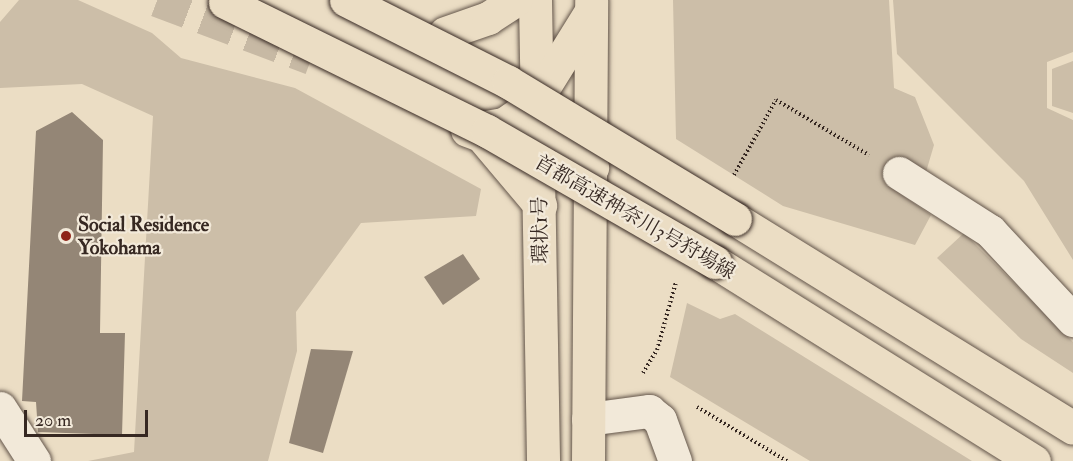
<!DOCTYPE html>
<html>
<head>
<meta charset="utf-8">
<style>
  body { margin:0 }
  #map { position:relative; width:1073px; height:461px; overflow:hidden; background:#ebddc4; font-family:"IM FELL Double Pica","Noto Serif JP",serif }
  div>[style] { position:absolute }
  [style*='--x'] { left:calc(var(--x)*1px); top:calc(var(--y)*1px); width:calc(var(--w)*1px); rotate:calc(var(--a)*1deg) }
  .green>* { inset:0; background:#ccbea8 }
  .building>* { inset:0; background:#948676 }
  .highway-tunnel>* { height:33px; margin-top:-16.5px; transform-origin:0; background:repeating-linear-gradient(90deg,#c7b9a4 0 33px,transparent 0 49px) }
  .path>* { height:4px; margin-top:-2px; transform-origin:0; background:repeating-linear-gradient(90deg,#362822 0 1.5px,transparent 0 4.5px) }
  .roads { filter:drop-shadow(0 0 2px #63554a) drop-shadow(0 0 2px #63554a) }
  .minor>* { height:33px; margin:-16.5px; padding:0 16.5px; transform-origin:16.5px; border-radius:16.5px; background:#f2e9d9 }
  .major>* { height:33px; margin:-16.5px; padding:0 16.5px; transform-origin:16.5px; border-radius:16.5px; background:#ebddc4 }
  .highway>* { height:33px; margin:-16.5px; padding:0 16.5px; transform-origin:16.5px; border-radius:16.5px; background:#ebddc4 }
  .bridges { filter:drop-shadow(0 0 2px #362822) drop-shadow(0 0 2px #362822) }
  .highway-bridge>* { height:33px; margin:-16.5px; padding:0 16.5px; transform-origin:16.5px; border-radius:16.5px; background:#ebddc4 }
  .dots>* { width:16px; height:16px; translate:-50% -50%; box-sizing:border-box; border:3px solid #f2e9d9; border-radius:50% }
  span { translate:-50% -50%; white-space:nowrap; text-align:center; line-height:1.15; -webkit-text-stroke:4.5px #f2e9d9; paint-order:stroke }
  .street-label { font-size:20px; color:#362822 }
  .poi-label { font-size:20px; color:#362822; font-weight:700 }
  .left { translate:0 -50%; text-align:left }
  .scale { position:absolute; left:24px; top:410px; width:124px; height:27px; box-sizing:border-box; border:3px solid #362822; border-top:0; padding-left:8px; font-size:18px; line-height:21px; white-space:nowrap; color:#362822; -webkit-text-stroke:4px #f2e9d9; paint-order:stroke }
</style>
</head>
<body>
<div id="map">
  <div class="green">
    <div style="clip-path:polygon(19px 0,78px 0,152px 33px,181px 58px,295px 88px,481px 189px,476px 216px,361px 223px,296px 312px,297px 351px,268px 461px,88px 461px,134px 452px,153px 116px,82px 84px,0 88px,0 22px)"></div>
    <div style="clip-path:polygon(673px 0,889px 0,894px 88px,915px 97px,934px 145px,926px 172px,903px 161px,889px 186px,931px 215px,915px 245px,783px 206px,676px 139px)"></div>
    <div style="clip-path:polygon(893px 0,1073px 0,1073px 52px,1047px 62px,1047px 108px,1073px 120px,1073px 260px,1024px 181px,897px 54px)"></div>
    <div style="clip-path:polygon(1073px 61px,1073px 113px,1052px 106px,1052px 69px)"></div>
    <div style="clip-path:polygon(964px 233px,1073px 342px,1073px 373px,1021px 339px,937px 258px)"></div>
    <div style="clip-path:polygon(687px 303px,720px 319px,735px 314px,972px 461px,810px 461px,670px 377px)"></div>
  </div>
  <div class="building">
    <div style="clip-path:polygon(72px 112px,103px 140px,100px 333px,125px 333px,122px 435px,38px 432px,36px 402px,22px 401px,36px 131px)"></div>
    <div style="clip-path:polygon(463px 254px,480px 279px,443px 305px,424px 277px)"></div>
    <div style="clip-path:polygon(311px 349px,353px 351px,323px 453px,289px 443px)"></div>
  </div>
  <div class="highway-tunnel">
    <div style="--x:157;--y:0;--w:165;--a:20.6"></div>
  </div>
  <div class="path">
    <div style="--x:734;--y:175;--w:86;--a:-60.8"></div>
    <div style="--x:776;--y:100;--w:108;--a:30.6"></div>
    <div style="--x:643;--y:373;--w:27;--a:-59"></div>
    <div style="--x:657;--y:350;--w:71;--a:-74.4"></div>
    <div style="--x:697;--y:407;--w:105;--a:31"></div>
  </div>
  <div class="roads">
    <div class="minor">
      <div style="--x:899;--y:173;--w:108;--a:32.5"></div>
      <div style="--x:990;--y:231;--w:122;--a:47"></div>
      <div style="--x:0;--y:408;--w:63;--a:57.3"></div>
      <div style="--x:588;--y:419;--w:62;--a:-7.5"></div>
      <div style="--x:649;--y:411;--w:14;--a:39"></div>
      <div style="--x:660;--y:420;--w:44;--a:69.9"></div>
    </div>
    <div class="major">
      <div style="--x:535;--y:0;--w:461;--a:89"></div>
      <div style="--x:588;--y:461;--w:461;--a:-89.6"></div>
    </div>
    <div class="highway">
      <div style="--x:445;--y:33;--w:46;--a:-19.2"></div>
      <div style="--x:488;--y:18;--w:33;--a:-33"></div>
      <div style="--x:531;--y:100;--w:91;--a:47.7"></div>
      <div style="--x:467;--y:130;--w:15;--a:20"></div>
      <div style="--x:481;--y:135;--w:92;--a:49.9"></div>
      <div style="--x:469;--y:130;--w:36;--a:-10"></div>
      <div style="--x:504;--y:124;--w:37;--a:-35"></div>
      <div style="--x:534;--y:103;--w:108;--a:-58.2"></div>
      <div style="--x:735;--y:219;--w:397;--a:31.7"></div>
      <div style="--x:715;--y:262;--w:376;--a:32"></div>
    </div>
  </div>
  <div class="bridges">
    <div class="highway-bridge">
      <div style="--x:346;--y:0;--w:182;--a:26.8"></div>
      <div style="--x:508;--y:82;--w:265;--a:31.1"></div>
      <div style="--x:225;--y:2;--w:292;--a:26.2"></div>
      <div style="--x:487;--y:131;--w:263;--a:29.9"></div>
    </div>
  </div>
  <div class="dots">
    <div style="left:66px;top:236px;background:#8f2418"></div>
  </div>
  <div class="street-label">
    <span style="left:635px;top:217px;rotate:30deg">首都高速神奈川3号狩場線</span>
    <span style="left:540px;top:230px;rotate:-91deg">環状1号</span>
  </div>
  <div class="poi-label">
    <span class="left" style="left:78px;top:236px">Social Residence<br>Yokohama</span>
  </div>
  <div class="scale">20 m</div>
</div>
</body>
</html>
